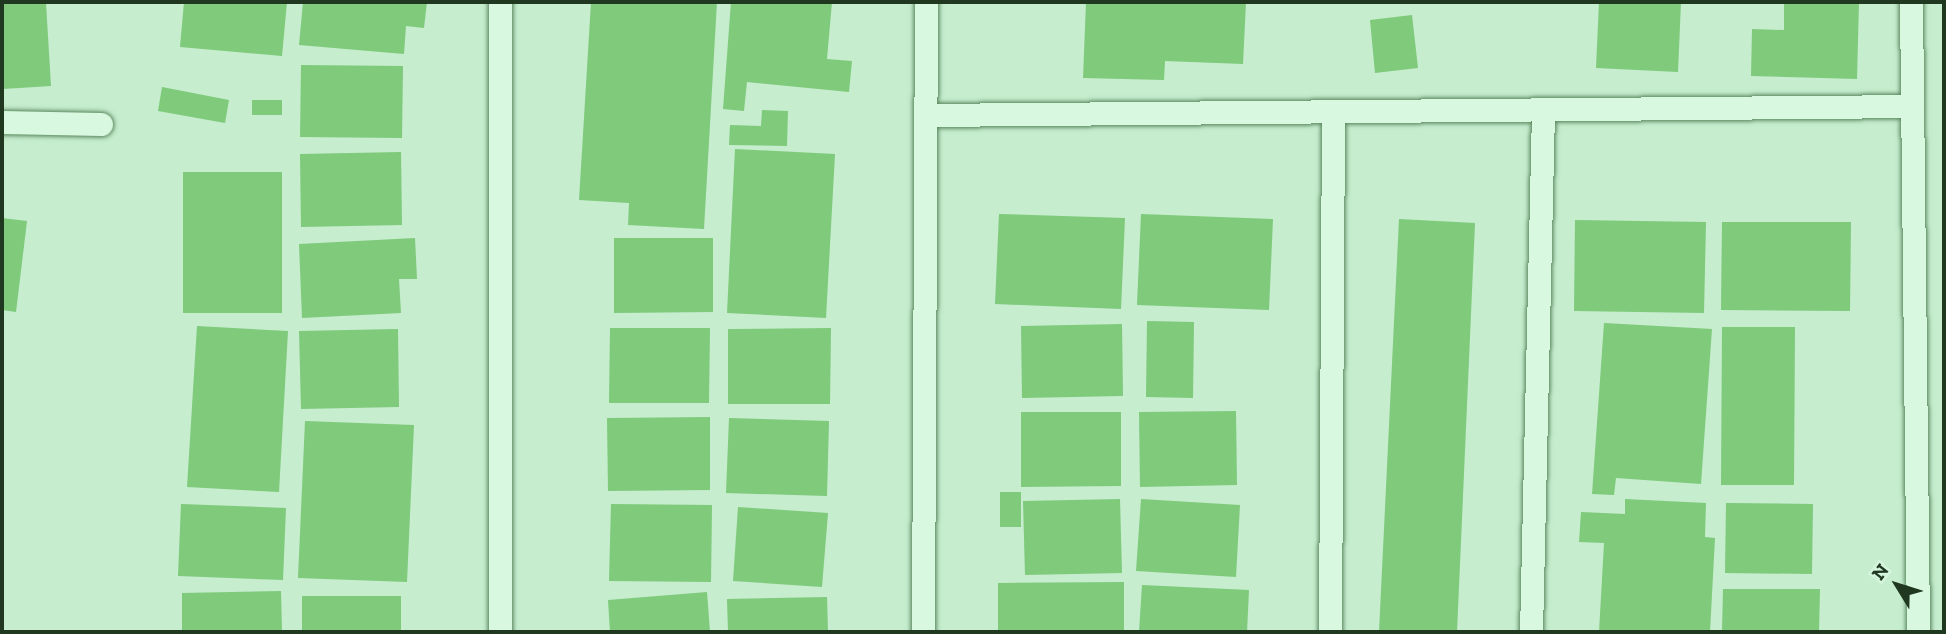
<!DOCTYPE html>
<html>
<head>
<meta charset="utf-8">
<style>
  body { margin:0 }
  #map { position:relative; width:1946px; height:634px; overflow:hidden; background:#c5edce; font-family:"Zilla Slab",serif }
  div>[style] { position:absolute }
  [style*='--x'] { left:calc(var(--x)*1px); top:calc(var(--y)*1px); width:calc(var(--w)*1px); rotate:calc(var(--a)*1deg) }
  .building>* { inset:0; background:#7fca7b }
  .roads { filter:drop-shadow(0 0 2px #5b885e) drop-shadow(0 0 2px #5b885e) }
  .minor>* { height:23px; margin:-11.5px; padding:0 11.5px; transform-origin:11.5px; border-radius:11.5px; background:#d8f8df }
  span { translate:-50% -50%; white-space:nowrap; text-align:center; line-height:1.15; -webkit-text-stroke:5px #d4f5dc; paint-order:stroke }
  .frame { position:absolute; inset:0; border:4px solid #1f381f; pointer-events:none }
  .north { position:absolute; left:1862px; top:550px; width:70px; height:70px; -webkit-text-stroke:5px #d4f5dc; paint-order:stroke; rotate:308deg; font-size:19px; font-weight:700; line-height:28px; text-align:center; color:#1f381f }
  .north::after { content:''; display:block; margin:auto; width:24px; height:32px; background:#1f381f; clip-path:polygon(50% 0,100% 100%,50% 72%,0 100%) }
</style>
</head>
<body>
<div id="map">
  <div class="building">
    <div style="clip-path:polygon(2px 2px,46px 3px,51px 86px,3px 89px)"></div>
    <div style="clip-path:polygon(184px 2px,287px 2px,282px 56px,180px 47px)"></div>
    <div style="clip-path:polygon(303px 2px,427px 2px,424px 28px,406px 26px,404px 54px,299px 45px)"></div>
    <div style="clip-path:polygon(591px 2px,717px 2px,704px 229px,628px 225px,629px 203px,579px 200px)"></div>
    <div style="clip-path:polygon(731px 2px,832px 2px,827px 59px,852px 61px,849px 92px,747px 82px,744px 111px,723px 109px)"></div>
    <div style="clip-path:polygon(1086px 2px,1246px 2px,1243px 64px,1165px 61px,1164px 80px,1083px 78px)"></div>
    <div style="clip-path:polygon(1599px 2px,1681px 2px,1678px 72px,1596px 68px)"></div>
    <div style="clip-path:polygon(1784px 2px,1859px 2px,1857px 79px,1751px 76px,1752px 29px,1784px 30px)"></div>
    <div style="clip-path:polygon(1412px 15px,1418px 68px,1375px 73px,1370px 20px)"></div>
    <div style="clip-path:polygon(301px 65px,403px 66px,402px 138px,300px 137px)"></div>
    <div style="clip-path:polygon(162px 87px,229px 100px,225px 123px,158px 111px)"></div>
    <div style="clip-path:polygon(252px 100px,282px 100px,282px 115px,252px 115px)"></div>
    <div style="clip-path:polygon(762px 110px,788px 111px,787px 146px,729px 145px,730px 125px,761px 126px)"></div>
    <div style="clip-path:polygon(735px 149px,835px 154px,826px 318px,727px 313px)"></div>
    <div style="clip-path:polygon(401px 152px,402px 225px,301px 227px,300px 154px)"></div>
    <div style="clip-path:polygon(183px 172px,282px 172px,282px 313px,183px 313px)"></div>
    <div style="clip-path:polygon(999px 214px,1125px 218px,1121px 309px,995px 304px)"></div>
    <div style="clip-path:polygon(1141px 214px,1273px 219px,1269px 310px,1137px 305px)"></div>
    <div style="clip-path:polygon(2px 218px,27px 221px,16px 312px,2px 310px)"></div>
    <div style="clip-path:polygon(1399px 219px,1475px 223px,1457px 632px,1379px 632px)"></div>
    <div style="clip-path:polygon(1575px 220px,1706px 222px,1704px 313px,1574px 311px)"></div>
    <div style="clip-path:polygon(1722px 222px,1851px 222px,1850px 311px,1721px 310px)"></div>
    <div style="clip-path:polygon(415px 238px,417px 279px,399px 279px,401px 313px,302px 318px,299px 244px)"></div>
    <div style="clip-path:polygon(614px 238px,713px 238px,713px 312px,614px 313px)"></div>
    <div style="clip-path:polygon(1147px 321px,1194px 322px,1193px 398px,1146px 397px)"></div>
    <div style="clip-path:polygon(1604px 323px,1712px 329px,1701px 484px,1616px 478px,1614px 495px,1592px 494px)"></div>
    <div style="clip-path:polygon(1122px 324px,1123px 396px,1022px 398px,1021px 326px)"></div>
    <div style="clip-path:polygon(197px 326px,288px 331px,279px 492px,187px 487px)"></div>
    <div style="clip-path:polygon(1722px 327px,1795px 327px,1794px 485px,1721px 485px)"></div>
    <div style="clip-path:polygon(610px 328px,710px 328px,709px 403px,609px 403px)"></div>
    <div style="clip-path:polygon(831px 328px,830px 404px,728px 404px,728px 329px)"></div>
    <div style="clip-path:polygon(398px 329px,399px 407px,301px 409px,299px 331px)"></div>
    <div style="clip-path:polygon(1236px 411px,1237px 485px,1140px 487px,1139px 412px)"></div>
    <div style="clip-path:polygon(1021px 412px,1121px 412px,1121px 486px,1021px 487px)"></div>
    <div style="clip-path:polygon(710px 417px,710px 490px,608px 491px,607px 418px)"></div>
    <div style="clip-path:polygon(729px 418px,829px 421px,827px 496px,726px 493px)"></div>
    <div style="clip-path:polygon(305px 421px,414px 425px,407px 582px,298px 578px)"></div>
    <div style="clip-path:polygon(1000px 492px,1021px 492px,1021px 527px,1000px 527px)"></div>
    <div style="clip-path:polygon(1120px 499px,1122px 573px,1025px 575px,1023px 501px)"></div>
    <div style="clip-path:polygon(1141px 499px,1240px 505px,1236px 577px,1136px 571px)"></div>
    <div style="clip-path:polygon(1625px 499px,1706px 503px,1705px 537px,1715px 538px,1710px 632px,1599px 632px,1604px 543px,1579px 542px,1581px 512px,1625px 514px)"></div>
    <div style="clip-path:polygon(1726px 503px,1813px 504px,1812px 574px,1725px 573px)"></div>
    <div style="clip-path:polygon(181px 504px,286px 508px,283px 580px,178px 576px)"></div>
    <div style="clip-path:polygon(611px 504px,712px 505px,711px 582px,609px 581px)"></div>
    <div style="clip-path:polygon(738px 507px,828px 513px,822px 587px,733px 581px)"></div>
    <div style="clip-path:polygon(1124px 582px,1124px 632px,998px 632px,998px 583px)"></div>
    <div style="clip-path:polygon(1142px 585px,1249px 590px,1247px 632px,1139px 632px)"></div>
    <div style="clip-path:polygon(1723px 589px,1820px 589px,1819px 632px,1722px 632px)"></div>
    <div style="clip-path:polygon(281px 591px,282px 632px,182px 632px,182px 593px)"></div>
    <div style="clip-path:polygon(707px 592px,710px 632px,610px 632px,608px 600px)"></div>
    <div style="clip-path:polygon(302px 596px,401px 596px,401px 632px,302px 632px)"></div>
    <div style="clip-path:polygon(827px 597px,828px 632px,728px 632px,727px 599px)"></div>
  </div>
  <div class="roads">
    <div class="minor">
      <div style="--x:1911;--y:2;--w:630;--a:89.36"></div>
      <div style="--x:926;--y:115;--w:986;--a:-0.52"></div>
      <div style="--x:2;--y:122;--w:99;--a:1.2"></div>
      <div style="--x:500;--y:632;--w:630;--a:-90"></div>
      <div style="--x:923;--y:632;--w:630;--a:-89.73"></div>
      <div style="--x:1330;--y:632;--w:521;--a:-89.67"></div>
      <div style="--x:1531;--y:632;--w:522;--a:-88.68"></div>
    </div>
  </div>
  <div class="frame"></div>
  <div class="north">N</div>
</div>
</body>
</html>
